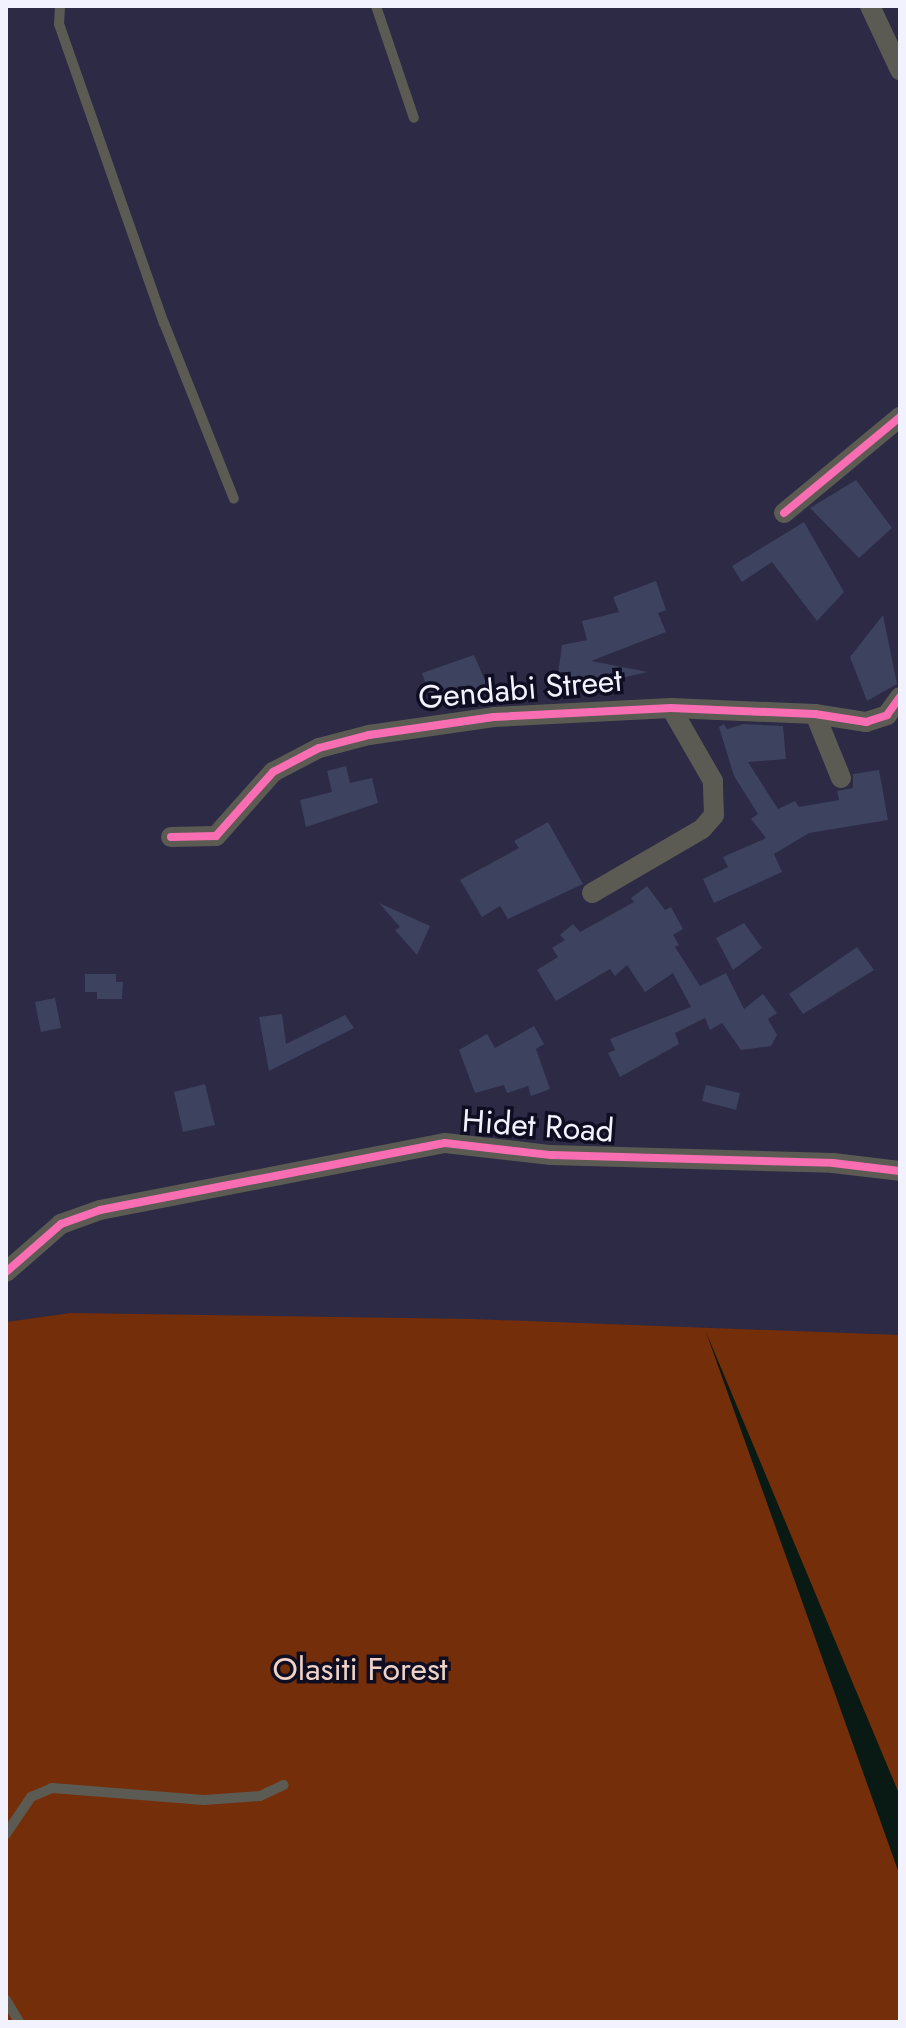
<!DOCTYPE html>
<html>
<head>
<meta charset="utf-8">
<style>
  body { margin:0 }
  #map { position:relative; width:906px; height:2028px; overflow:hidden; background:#2c2a44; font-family:Jost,sans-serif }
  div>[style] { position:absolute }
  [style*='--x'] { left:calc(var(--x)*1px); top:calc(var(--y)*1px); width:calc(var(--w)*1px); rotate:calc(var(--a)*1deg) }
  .forest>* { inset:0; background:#742e09 }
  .water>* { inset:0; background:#091914 }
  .building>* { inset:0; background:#3d425e }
  .lane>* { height:10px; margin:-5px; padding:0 5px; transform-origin:5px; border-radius:5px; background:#5c5b53 }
  .street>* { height:20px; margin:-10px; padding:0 10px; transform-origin:10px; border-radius:10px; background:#5c5b53 }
  .cycleway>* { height:8px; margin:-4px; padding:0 4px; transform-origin:4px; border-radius:4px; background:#f96db3 }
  span { translate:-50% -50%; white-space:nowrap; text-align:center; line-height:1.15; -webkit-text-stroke:7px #0e0d21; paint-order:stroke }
  .street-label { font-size:32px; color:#f2f2ff }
  .park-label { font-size:32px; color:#f0d3c6 }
  .frame { position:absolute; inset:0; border:8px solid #f2f2ff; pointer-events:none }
</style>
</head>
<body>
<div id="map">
  <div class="forest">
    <div style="clip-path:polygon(71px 1313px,472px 1319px,900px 1335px,900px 2022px,6px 2022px,6px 1322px)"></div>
  </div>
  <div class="water">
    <div style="clip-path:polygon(706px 1332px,900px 1796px,900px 1876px)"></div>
  </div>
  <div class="building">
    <div style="clip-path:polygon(856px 480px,892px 528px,859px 558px,810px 508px)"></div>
    <div style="clip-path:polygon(804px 522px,844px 592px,817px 621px,772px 562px,742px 582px,732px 566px)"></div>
    <div style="clip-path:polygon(656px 581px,666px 610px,658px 613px,666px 632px,591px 661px,648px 672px,585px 686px,584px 692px,556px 688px,562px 645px,587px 640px,582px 621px,619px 612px,613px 597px)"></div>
    <div style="clip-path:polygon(883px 615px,897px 684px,867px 701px,850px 657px)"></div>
    <div style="clip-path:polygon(474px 655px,488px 687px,433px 705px,422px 673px)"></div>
    <div style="clip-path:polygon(724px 724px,727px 729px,744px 724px,783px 726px,786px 759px,748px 762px,778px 809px,795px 801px,799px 807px,839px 800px,837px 791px,853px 788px,853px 774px,879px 770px,888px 820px,809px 833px,774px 854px,782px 872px,714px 903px,703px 879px,728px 867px,723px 857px,766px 838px,751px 819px,758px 814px,734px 776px,719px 727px)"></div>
    <div style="clip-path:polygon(346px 766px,350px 783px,372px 778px,378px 803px,306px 827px,300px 800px,332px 792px,327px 771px)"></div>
    <div style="clip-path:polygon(548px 822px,583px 884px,508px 919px,500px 906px,482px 917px,460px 880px,519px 848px,514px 841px)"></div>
    <div style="clip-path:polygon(647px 886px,665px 910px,671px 907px,683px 929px,673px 935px,679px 945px,675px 947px,700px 986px,726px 973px,744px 1009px,763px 994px,777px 1013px,768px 1019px,777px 1035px,771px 1046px,741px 1050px,722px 1023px,710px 1030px,705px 1018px,675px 1033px,679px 1044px,620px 1077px,608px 1053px,615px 1050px,610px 1039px,691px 1007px,673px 973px,645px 992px,627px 965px,615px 976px,610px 969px,556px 1001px,537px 970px,558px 957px,552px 948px,565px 940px,560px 935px,573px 924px,580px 932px,634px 902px,631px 898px)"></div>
    <div style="clip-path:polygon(379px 903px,430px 926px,417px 955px,395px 930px,400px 927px)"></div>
    <div style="clip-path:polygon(744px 923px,762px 948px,733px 970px,716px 938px)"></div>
    <div style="clip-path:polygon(857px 947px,874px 970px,803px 1014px,789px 994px)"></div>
    <div style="clip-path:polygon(85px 974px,116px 974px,116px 982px,123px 982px,122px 999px,97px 999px,97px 992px,85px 992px)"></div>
    <div style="clip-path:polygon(55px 998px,61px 1028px,41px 1032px,35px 1002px)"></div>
    <div style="clip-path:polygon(282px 1014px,286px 1044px,345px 1015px,354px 1028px,269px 1071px,259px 1017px)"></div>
    <div style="clip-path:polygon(534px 1026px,544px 1044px,536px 1049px,550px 1089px,531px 1096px,528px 1086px,507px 1093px,504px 1085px,475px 1093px,459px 1050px,487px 1034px,495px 1048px)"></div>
    <div style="clip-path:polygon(205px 1084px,215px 1125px,183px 1132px,174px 1092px)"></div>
    <div style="clip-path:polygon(706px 1085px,740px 1093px,736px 1110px,702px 1101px)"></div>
  </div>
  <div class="lane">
    <div style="--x:60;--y:6;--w:18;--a:93"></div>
    <div style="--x:59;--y:24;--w:317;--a:70.7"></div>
    <div style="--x:164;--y:323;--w:189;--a:68.3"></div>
    <div style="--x:376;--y:6;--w:118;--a:71.3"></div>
    <div style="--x:6;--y:1834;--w:45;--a:-56"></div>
    <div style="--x:31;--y:1797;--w:23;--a:-23"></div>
    <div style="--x:52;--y:1788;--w:152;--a:4.5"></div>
    <div style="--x:204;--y:1800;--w:56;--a:-4.1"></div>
    <div style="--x:260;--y:1796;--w:26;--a:-25"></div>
    <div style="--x:6;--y:2000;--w:26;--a:59"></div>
  </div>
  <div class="street">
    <div style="--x:870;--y:6;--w:71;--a:64.9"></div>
    <div style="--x:784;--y:513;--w:151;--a:-39.6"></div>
    <div style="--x:815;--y:714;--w:69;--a:67.9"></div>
    <div style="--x:171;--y:837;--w:45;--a:-1.3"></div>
    <div style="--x:216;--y:836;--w:86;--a:-48.3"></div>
    <div style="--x:273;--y:772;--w:52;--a:-27.6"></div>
    <div style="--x:319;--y:748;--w:52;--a:-14.6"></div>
    <div style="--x:369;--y:735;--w:126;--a:-8.2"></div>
    <div style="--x:494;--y:717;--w:177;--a:-2.9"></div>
    <div style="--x:671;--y:708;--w:144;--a:2.4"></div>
    <div style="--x:815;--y:714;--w:52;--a:8.9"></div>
    <div style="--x:866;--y:722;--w:22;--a:-18"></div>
    <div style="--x:887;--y:715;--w:22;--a:-54"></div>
    <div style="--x:592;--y:893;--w:127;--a:-30.2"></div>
    <div style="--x:702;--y:829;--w:18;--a:-49"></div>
    <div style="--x:714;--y:815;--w:34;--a:-92"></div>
    <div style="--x:713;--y:781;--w:84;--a:-119.9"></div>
    <div style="--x:6;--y:1272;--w:73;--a:-41.1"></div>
    <div style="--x:61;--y:1224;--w:41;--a:-19.7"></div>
    <div style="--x:100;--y:1210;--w:351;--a:-11"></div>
    <div style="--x:445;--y:1143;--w:107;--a:6.5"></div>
    <div style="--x:551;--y:1155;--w:282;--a:1.6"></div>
    <div style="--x:833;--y:1163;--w:67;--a:6.8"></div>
  </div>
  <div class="cycleway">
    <div style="--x:784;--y:513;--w:151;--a:-39.6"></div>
    <div style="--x:171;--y:837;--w:45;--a:-1.3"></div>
    <div style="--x:216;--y:836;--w:86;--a:-48.3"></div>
    <div style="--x:273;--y:772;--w:52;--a:-27.6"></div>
    <div style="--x:319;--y:748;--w:52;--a:-14.6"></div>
    <div style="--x:369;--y:735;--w:126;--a:-8.2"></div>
    <div style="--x:494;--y:717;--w:177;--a:-2.9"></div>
    <div style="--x:671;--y:708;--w:144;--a:2.4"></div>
    <div style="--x:815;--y:714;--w:52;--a:8.9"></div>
    <div style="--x:866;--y:722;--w:22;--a:-18"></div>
    <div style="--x:887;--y:715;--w:22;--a:-54"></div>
    <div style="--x:6;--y:1272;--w:73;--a:-41.1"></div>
    <div style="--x:61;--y:1224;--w:41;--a:-19.7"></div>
    <div style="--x:100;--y:1210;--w:351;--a:-11"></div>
    <div style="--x:445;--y:1143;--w:107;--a:6.5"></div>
    <div style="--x:551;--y:1155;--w:282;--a:1.6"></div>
    <div style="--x:833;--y:1163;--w:67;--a:6.8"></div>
  </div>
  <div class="street-label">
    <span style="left:520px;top:689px;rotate:-5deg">Gendabi Street</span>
    <span style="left:538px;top:1126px;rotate:4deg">Hidet Road</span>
  </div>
  <div class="park-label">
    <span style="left:360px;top:1669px">Olasiti Forest</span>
  </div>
  <div class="frame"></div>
</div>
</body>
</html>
